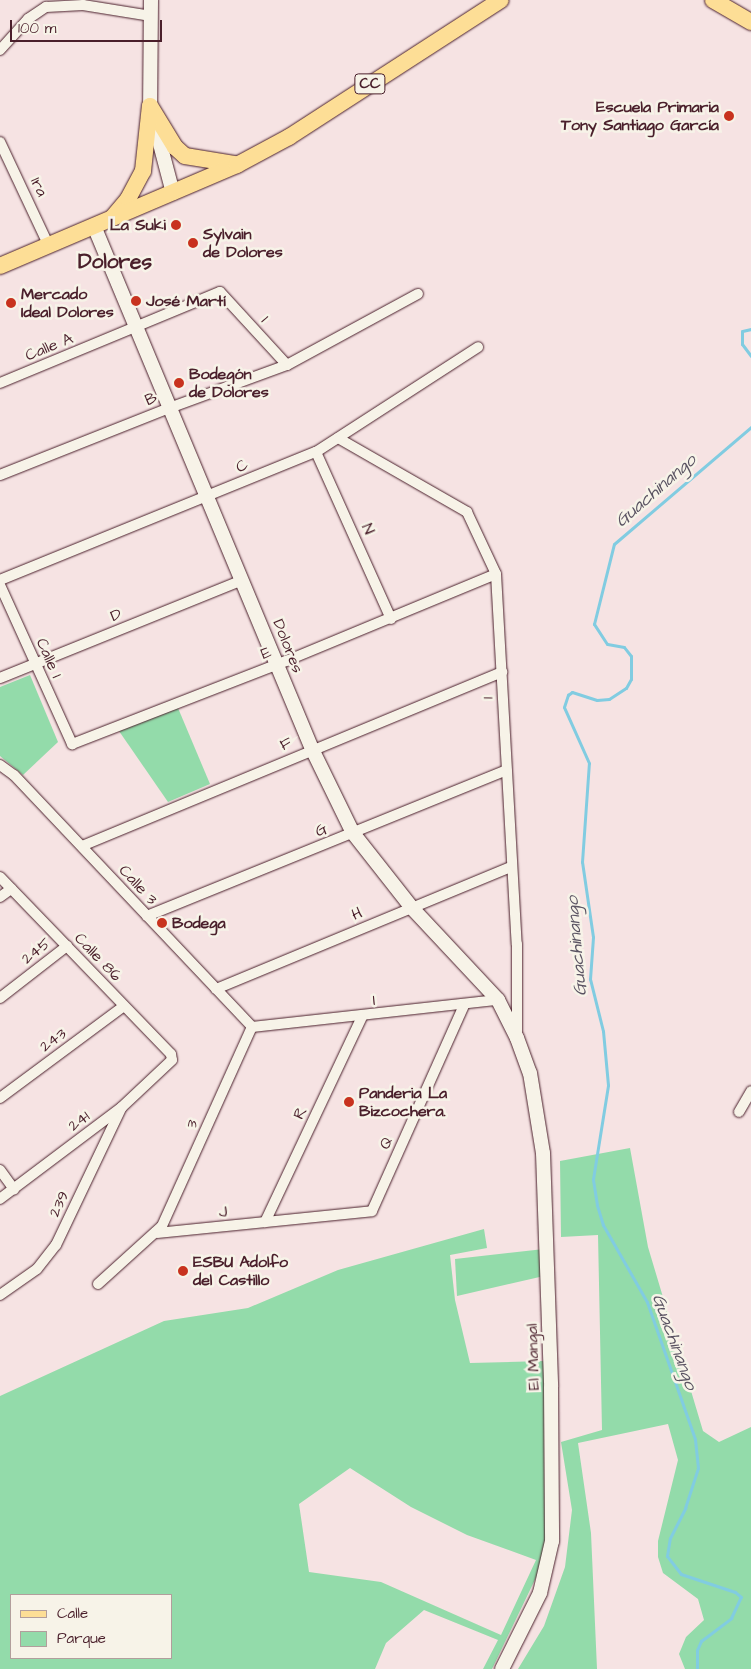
<!DOCTYPE html>
<html>
<head>
<meta charset="utf-8">
<style>
  body { margin:0 }
  #map { position:relative; width:751px; height:1669px; overflow:hidden; background:#f6e3e3; font-family:"Architects Daughter",sans-serif }
  div>[style] { position:absolute }
  [style*='--x'] { left:calc(var(--x)*1px); top:calc(var(--y)*1px); width:calc(var(--w)*1px); rotate:calc(var(--a)*1deg) }
  .green>* { inset:0; background:#93dbaa }
  .stream>* { height:3px; margin:-1.5px; padding:0 1.5px; transform-origin:1.5px; border-radius:1.5px; background:#81cce1 }
  .roads { filter:drop-shadow(0 0 1px #4a1f2b) drop-shadow(0 0 1px #4a1f2b) }
  .street>* { height:10px; margin:-5px; padding:0 5px; transform-origin:5px; border-radius:5px; background:#f7f3e8 }
  .secondary>* { height:14px; margin:-7px; padding:0 7px; transform-origin:7px; border-radius:7px; background:#f7f3e8 }
  .primary>* { height:16px; margin:-8px; padding:0 8px; transform-origin:8px; border-radius:8px; background:#fdde96 }
  .dots>* { width:14px; height:14px; translate:-50% -50%; box-sizing:border-box; border:2px solid #f7f3e8; border-radius:50% }
  span { translate:-50% -50%; white-space:nowrap; text-align:center; line-height:1.15; -webkit-text-stroke:5px #f7f3e8; paint-order:stroke }
  .shield-label span { padding:1px 4px; background:#f7f3e8; border:1px solid; border-radius:4px; -webkit-text-stroke-width:0 }
  .shield-label { font-size:15px; color:#4a1f2b; font-weight:700 }
  .poi-label { font-size:16px; color:#4a1f2b; font-weight:700 }
  .right { translate:-100% -50%; text-align:right }
  .left { translate:0 -50%; text-align:left }
  .street-label { font-size:16px; color:#4a1f2b }
  .water-label { font-size:18px; color:#5a5362; font-style:italic }
  .district-label { font-size:21px; color:#4a1f2b; font-weight:700 }
  .legend { position:absolute; left:10px; top:1594px; width:162px; height:65px; box-sizing:border-box; background:#f7f3e8; border:1px solid #b29e9c; margin:0; padding:6px 9px; list-style:none; font-size:15px; color:#4a1f2b }
  .legend li { display:flex; align-items:center; gap:10px; height:25px }
  .legend b { width:25px; border:1px solid #b29e9c }
  .scale { position:absolute; left:10px; top:20px; width:152px; height:22px; box-sizing:border-box; border:2px solid #4a1f2b; border-top:0; padding-left:6px; font-size:15px; line-height:18px; white-space:nowrap; color:#4a1f2b; -webkit-text-stroke:4px #f7f3e8; paint-order:stroke }
</style>
</head>
<body>
<div id="map">
  <div class="green">
    <div style="clip-path:polygon(30px 675px,58px 742px,23px 775px,0 756px,0 687px)"></div>
    <div style="clip-path:polygon(178px 708px,210px 784px,168px 802px,119px 731px)"></div>
    <div style="clip-path:polygon(630px 1148px,648px 1247px,703px 1431px,719px 1442px,751px 1427px,751px 1669px,685px 1669px,679px 1654px,686px 1637px,704px 1620px,698px 1599px,663px 1573px,658px 1557px,658px 1541px,678px 1460px,668px 1424px,578px 1443px,591px 1533px,597px 1669px,518px 1669px,544px 1626px,565px 1567px,572px 1510px,561px 1442px,602px 1430px,598px 1235px,561px 1237px,560px 1161px)"></div>
    <div style="clip-path:polygon(evenodd,484px 1229px,487px 1248px,450px 1255px,455px 1300px,470px 1363px,544px 1361px,553px 1491px,543px 1563px,492px 1669px,483px 1669px,498px 1640px,424px 1610px,386px 1643px,375px 1669px,0 1669px,0 1396px,164px 1321px,248px 1308px,338px 1270px,484px 1229px,350px 1468px,411px 1507px,467px 1535px,536px 1560px,501px 1635px,381px 1582px,309px 1572px,299px 1504px,350px 1468px,484px 1229px,11px 1595px,171px 1595px,171px 1658px,11px 1658px,11px 1595px)"></div>
    <div style="clip-path:polygon(544px 1249px,544px 1276px,457px 1296px,455px 1259px)"></div>
  </div>
  <div class="stream">
    <div style="--x:751;--y:329;--w:9;--a:167"></div>
    <div style="--x:742;--y:331;--w:13;--a:90"></div>
    <div style="--x:742;--y:344;--w:15;--a:53"></div>
    <div style="--x:697;--y:1669;--w:19;--a:-90"></div>
    <div style="--x:697;--y:1650;--w:10;--a:-66"></div>
    <div style="--x:701;--y:1641;--w:38;--a:-37"></div>
    <div style="--x:731;--y:1618;--w:23;--a:-65"></div>
    <div style="--x:741;--y:1597;--w:8;--a:-140"></div>
    <div style="--x:735;--y:1592;--w:57;--a:-161.6"></div>
    <div style="--x:681;--y:1574;--w:23;--a:-128"></div>
    <div style="--x:667;--y:1556;--w:18;--a:-81"></div>
    <div style="--x:670;--y:1538;--w:34;--a:-63"></div>
    <div style="--x:685;--y:1508;--w:42;--a:-72"></div>
    <div style="--x:698;--y:1468;--w:29;--a:-96"></div>
    <div style="--x:695;--y:1439;--w:145;--a:-109.3"></div>
    <div style="--x:647;--y:1302;--w:89;--a:-119.7"></div>
    <div style="--x:603;--y:1225;--w:21;--a:-107"></div>
    <div style="--x:597;--y:1205;--w:26;--a:-99"></div>
    <div style="--x:593;--y:1179;--w:95;--a:-80.9"></div>
    <div style="--x:608;--y:1085;--w:54;--a:-95.3"></div>
    <div style="--x:603;--y:1031;--w:54;--a:-104"></div>
    <div style="--x:590;--y:979;--w:42;--a:-85.9"></div>
    <div style="--x:593;--y:937;--w:76;--a:-98.3"></div>
    <div style="--x:582;--y:862;--w:99;--a:-86"></div>
    <div style="--x:589;--y:763;--w:61;--a:-114.1"></div>
    <div style="--x:564;--y:707;--w:13;--a:-72"></div>
    <div style="--x:568;--y:695;--w:5;--a:-37"></div>
    <div style="--x:572;--y:692;--w:26;--a:18"></div>
    <div style="--x:597;--y:700;--w:12;--a:-5"></div>
    <div style="--x:609;--y:699;--w:20;--a:-33"></div>
    <div style="--x:626;--y:688;--w:10;--a:-61"></div>
    <div style="--x:631;--y:679;--w:23;--a:-90"></div>
    <div style="--x:631;--y:656;--w:11;--a:-128"></div>
    <div style="--x:624;--y:647;--w:17;--a:-170"></div>
    <div style="--x:607;--y:644;--w:24;--a:-123"></div>
    <div style="--x:594;--y:624;--w:82;--a:-76"></div>
    <div style="--x:614;--y:544;--w:180;--a:-40.5"></div>
  </div>
  <div class="roads">
    <div class="street">
      <div style="--x:0;--y:50;--w:42;--a:-47.9"></div>
      <div style="--x:28;--y:19;--w:22;--a:-34"></div>
      <div style="--x:46;--y:7;--w:37;--a:-3"></div>
      <div style="--x:83;--y:5;--w:69;--a:9.2"></div>
      <div style="--x:0;--y:142;--w:115;--a:64.8"></div>
      <div style="--x:0;--y:383;--w:238;--a:-22.5"></div>
      <div style="--x:220;--y:292;--w:99;--a:47.5"></div>
      <div style="--x:338;--y:438;--w:149;--a:29.8"></div>
      <div style="--x:467;--y:512;--w:68;--a:64.9"></div>
      <div style="--x:496;--y:574;--w:371;--a:86.8"></div>
      <div style="--x:517;--y:944;--w:93;--a:90"></div>
      <div style="--x:316;--y:452;--w:183;--a:65.8"></div>
      <div style="--x:0;--y:475;--w:185;--a:-21.6"></div>
      <div style="--x:172;--y:407;--w:122;--a:-20.1"></div>
      <div style="--x:287;--y:365;--w:149;--a:-28.5"></div>
      <div style="--x:0;--y:580;--w:341;--a:-22.1"></div>
      <div style="--x:316;--y:452;--w:193;--a:-32.9"></div>
      <div style="--x:0;--y:585;--w:175;--a:65.6"></div>
      <div style="--x:72;--y:744;--w:230;--a:-21.2"></div>
      <div style="--x:286;--y:661;--w:227;--a:-22.5"></div>
      <div style="--x:0;--y:678;--w:262;--a:-22"></div>
      <div style="--x:0;--y:765;--w:17;--a:36"></div>
      <div style="--x:14;--y:775;--w:347;--a:46.6"></div>
      <div style="--x:82;--y:846;--w:455;--a:-22.5"></div>
      <div style="--x:0;--y:877;--w:246;--a:46"></div>
      <div style="--x:171;--y:1054;--w:6;--a:81"></div>
      <div style="--x:172;--y:1060;--w:69;--a:136.8"></div>
      <div style="--x:122;--y:1107;--w:153;--a:143"></div>
      <div style="--x:0;--y:897;--w:14;--a:-36"></div>
      <div style="--x:147;--y:916;--w:388;--a:-22.1"></div>
      <div style="--x:216;--y:989;--w:318;--a:-22.5"></div>
      <div style="--x:0;--y:998;--w:85;--a:-37.8"></div>
      <div style="--x:252;--y:1027;--w:247;--a:-6.3"></div>
      <div style="--x:0;--y:1098;--w:154;--a:-36.6"></div>
      <div style="--x:739;--y:1112;--w:24;--a:-60"></div>
      <div style="--x:0;--y:1170;--w:24;--a:54"></div>
      <div style="--x:265;--y:1222;--w:227;--a:-64.7"></div>
      <div style="--x:157;--y:1233;--w:216;--a:-5.8"></div>
      <div style="--x:372;--y:1211;--w:226;--a:-65.9"></div>
      <div style="--x:98;--y:1284;--w:86;--a:-42.2"></div>
      <div style="--x:162;--y:1226;--w:218;--a:-65.7"></div>
      <div style="--x:0;--y:1295;--w:45;--a:-35.1"></div>
      <div style="--x:37;--y:1269;--w:31;--a:-52"></div>
      <div style="--x:56;--y:1245;--w:151;--a:-64.5"></div>
    </div>
    <div class="secondary">
      <div style="--x:151;--y:0;--w:106;--a:90.5"></div>
      <div style="--x:150;--y:106;--w:90;--a:75.2"></div>
      <div style="--x:94;--y:226;--w:567;--a:67.37"></div>
      <div style="--x:312;--y:749;--w:93;--a:64"></div>
      <div style="--x:353;--y:833;--w:95;--a:51.8"></div>
      <div style="--x:412;--y:908;--w:126;--a:46.9"></div>
      <div style="--x:498;--y:1000;--w:42;--a:63.4"></div>
      <div style="--x:517;--y:1038;--w:37;--a:70"></div>
      <div style="--x:530;--y:1073;--w:81;--a:80.8"></div>
      <div style="--x:543;--y:1153;--w:234;--a:88"></div>
      <div style="--x:551;--y:1387;--w:154;--a:89.6"></div>
      <div style="--x:552;--y:1541;--w:53;--a:103"></div>
      <div style="--x:540;--y:1593;--w:85;--a:116.6"></div>
    </div>
    <div class="primary">
      <div style="--x:713;--y:0;--w:44;--a:30.1"></div>
      <div style="--x:150;--y:106;--w:48;--a:58.6"></div>
      <div style="--x:175;--y:147;--w:13;--a:42"></div>
      <div style="--x:185;--y:156;--w:51;--a:9.1"></div>
      <div style="--x:113;--y:217;--w:23;--a:-50"></div>
      <div style="--x:128;--y:199;--w:32;--a:-62"></div>
      <div style="--x:143;--y:171;--w:65;--a:-83.9"></div>
      <div style="--x:0;--y:266;--w:258;--a:-23.1"></div>
      <div style="--x:237;--y:165;--w:59;--a:-28.3"></div>
      <div style="--x:289;--y:137;--w:252;--a:-32.9"></div>
    </div>
  </div>
  <div class="dots">
    <div style="left:729px;top:116px;background:#c8321e"></div>
    <div style="left:176px;top:225px;background:#c8321e"></div>
    <div style="left:193px;top:243px;background:#c8321e"></div>
    <div style="left:136px;top:301px;background:#c8321e"></div>
    <div style="left:11px;top:303px;background:#c8321e"></div>
    <div style="left:179px;top:383px;background:#c8321e"></div>
    <div style="left:162px;top:923px;background:#c8321e"></div>
    <div style="left:349px;top:1102px;background:#c8321e"></div>
    <div style="left:183px;top:1271px;background:#c8321e"></div>
  </div>
  <div class="shield-label">
    <span style="left:370px;top:84px">CC</span>
  </div>
  <div class="poi-label">
    <span class="right" style="left:719px;top:116px">Escuela Primaria<br>Tony Santiago García</span>
    <span class="right" style="left:166px;top:225px">La Suki</span>
    <span class="left" style="left:203px;top:243px">Sylvain<br>de Dolores</span>
    <span class="left" style="left:21px;top:303px">Mercado<br>Ideal Dolores</span>
    <span class="left" style="left:146px;top:301px">José Martí</span>
    <span class="left" style="left:189px;top:383px">Bodegón<br>de Dolores</span>
    <span class="left" style="left:172px;top:923px">Bodega</span>
    <span class="left" style="left:359px;top:1102px">Panderia La<br>Bizcochera.</span>
    <span class="left" style="left:193px;top:1271px">ESBU Adolfo<br>del Castillo</span>
  </div>
  <div class="street-label">
    <span style="left:39px;top:187px;rotate:64deg">1ra</span>
    <span style="left:265px;top:319px;rotate:47deg">1</span>
    <span style="left:49px;top:347px;rotate:-22deg">Calle A</span>
    <span style="left:151px;top:399px;rotate:-22deg">B</span>
    <span style="left:242px;top:466px;rotate:-22deg">C</span>
    <span style="left:368px;top:529px;rotate:66deg">N</span>
    <span style="left:116px;top:615px;rotate:-22deg">D</span>
    <span style="left:288px;top:646px;rotate:68deg">Dolores</span>
    <span style="left:266px;top:653px;rotate:-21deg">E</span>
    <span style="left:49px;top:658px;rotate:66deg">Calle 1</span>
    <span style="left:488px;top:698px;rotate:-92deg">1</span>
    <span style="left:286px;top:744px;rotate:-23deg">F</span>
    <span style="left:321px;top:830px;rotate:-22deg">G</span>
    <span style="left:138px;top:885px;rotate:47deg">Calle 3</span>
    <span style="left:357px;top:914px;rotate:-22deg">H</span>
    <span style="left:36px;top:951px;rotate:-38deg">245</span>
    <span style="left:98px;top:957px;rotate:46deg">Calle 86</span>
    <span style="left:374px;top:1000px;rotate:-6deg">I</span>
    <span style="left:53px;top:1040px;rotate:-36deg">243</span>
    <span style="left:300px;top:1113px;rotate:-65deg">R</span>
    <span style="left:79px;top:1121px;rotate:-37deg">241</span>
    <span style="left:192px;top:1124px;rotate:-66deg">3</span>
    <span style="left:386px;top:1143px;rotate:-66deg">Q</span>
    <span style="left:59px;top:1204px;rotate:-64deg">239</span>
    <span style="left:223px;top:1212px;rotate:-7deg">J</span>
    <span style="left:533px;top:1357px;rotate:-92deg">El Mangal</span>
  </div>
  <div class="water-label">
    <span style="left:656px;top:491px;rotate:-41deg">Guachinango</span>
    <span style="left:577px;top:946px;rotate:-95deg">Guachinango</span>
    <span style="left:674px;top:1342px;rotate:70deg">Guachinango</span>
  </div>
  <div class="district-label">
    <span style="left:115px;top:262px">Dolores</span>
  </div>
  <ul class="legend">
  <li><b style="height:6px;background:#fdde96"></b>Calle</li>
  <li><b style="height:14px;background:#93dbaa"></b>Parque</li>
  </ul>
  <div class="scale">100 m</div>
</div>
</body>
</html>
